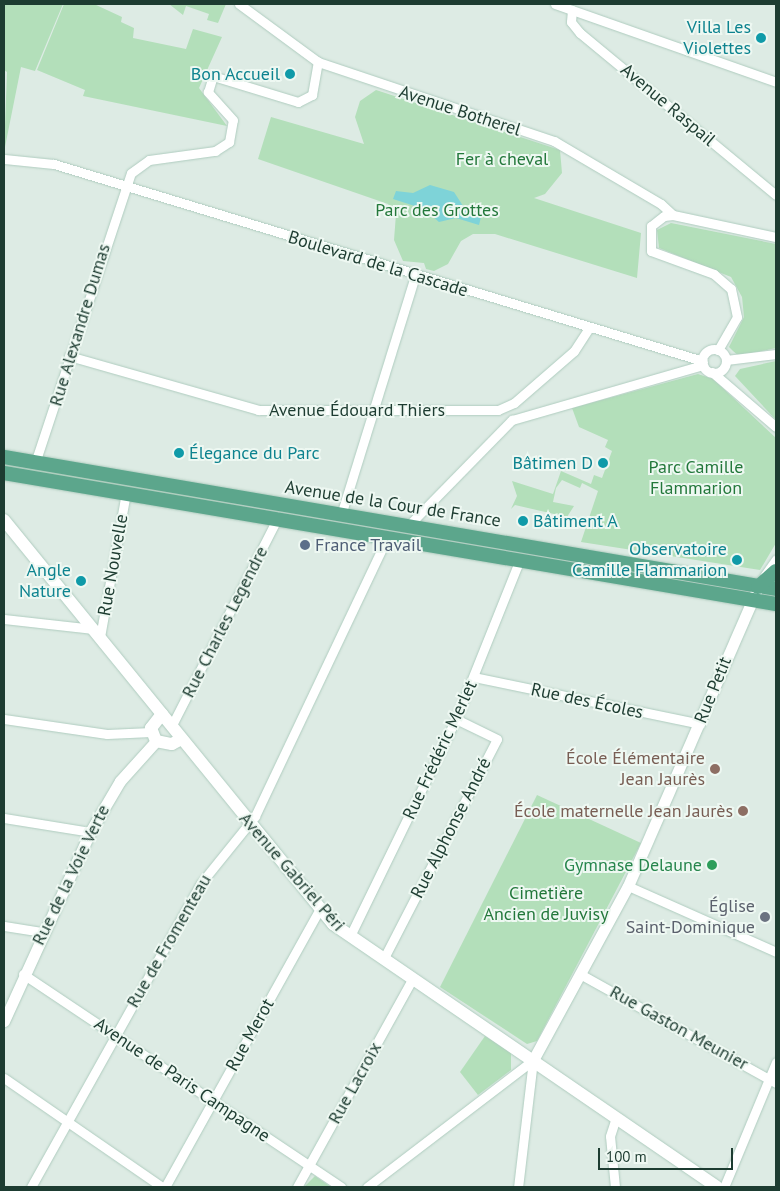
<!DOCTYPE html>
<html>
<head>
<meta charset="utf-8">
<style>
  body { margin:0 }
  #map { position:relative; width:780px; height:1191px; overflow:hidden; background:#ddebe4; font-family:"PT Sans",sans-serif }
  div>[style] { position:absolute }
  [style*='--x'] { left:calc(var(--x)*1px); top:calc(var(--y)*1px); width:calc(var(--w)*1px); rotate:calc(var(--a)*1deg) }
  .green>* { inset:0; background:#b3dfba }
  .water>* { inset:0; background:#7ed3d8 }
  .roads { filter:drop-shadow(0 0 1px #afccbf) drop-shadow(0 0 1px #afccbf) }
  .minor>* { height:9px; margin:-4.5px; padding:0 4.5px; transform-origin:4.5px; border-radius:4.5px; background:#fff }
  .minor>.ring { margin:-4.5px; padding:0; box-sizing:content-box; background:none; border:9px solid #fff; border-radius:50% }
  .tertiary>* { height:11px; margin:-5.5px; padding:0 5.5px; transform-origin:5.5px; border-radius:5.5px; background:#fff }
  .secondary>* { height:12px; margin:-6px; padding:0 6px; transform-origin:6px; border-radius:6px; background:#fff }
  .primary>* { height:14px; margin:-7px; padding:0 7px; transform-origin:7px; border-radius:7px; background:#5ca68c }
  .dots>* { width:14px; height:14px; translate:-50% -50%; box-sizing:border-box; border:2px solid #eef8f2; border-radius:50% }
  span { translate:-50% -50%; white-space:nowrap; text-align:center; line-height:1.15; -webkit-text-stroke:4px #eef8f2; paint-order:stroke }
  .culture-label { font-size:18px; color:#0d838f }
  .right { translate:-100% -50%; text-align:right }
  .left { translate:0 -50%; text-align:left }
  .street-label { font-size:18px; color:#1d3c31 }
  .park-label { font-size:18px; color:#23783b }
  .service-label { font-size:18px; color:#4e5e75 }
  .education-label { font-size:18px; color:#785e54 }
  .leisure-label { font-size:18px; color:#27864d }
  .worship-label { font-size:18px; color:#5b616d }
  .frame { position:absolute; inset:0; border:5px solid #1d3c31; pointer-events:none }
  .scale { position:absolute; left:598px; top:1148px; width:135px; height:22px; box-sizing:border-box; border:2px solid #1d3c31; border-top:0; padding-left:6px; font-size:15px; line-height:18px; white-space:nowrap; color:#1d3c31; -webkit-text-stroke:4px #eef8f2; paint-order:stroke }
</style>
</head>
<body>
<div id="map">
  <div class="green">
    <div style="clip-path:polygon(4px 4px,63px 4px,35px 71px,21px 67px,4px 152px,7px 72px,4px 70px)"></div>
    <div style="clip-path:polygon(64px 4px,94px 4px,122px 17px,121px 22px,134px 28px,133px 38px,186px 49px,193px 29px,222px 37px,199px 88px,227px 126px,83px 96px,85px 90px,37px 70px)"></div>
    <div style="clip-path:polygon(169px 4px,226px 4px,218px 23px,207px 20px,209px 14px,186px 6px,183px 15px)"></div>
    <div style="clip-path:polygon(376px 90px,560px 150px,562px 173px,545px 194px,534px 198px,641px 233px,637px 278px,495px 234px,473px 234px,461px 241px,448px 264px,434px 271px,426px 269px,424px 263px,403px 261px,394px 240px,396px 214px,388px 204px,258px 159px,271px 117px,364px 144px,355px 117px,360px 101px)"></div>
    <div style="clip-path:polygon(671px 223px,776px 244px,776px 348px,739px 356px,733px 351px,729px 347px,744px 317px,742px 297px,731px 277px,659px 248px,657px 230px)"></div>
    <div style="clip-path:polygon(776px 361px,776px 420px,735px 376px,740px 369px)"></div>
    <div style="clip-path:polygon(698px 374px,713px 379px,776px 438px,776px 543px,760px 570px,581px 542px,598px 491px,582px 483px,580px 488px,562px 480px,556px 488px,553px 502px,574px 506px,567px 517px,515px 505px,511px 509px,517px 496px,512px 481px,553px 494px,561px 471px,591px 484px,594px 475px,602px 478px,612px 451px,605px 447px,608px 440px,579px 427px,572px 408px)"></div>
    <div style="clip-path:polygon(4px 465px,89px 476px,249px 507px,4px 468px)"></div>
    <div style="clip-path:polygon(537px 795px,641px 843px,537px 1041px,527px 1044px,440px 987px)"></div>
    <div style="clip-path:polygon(485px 1036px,511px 1053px,511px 1070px,478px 1095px,460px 1072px)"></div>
    <div style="clip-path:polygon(315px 1176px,331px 1187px,304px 1187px)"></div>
  </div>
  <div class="water">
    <div style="clip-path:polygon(430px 185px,454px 192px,465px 209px,481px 217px,479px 225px,456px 218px,439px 222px,424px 209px,393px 199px,396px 191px,413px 193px)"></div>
  </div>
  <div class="roads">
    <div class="minor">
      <div style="--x:555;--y:4;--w:234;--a:19.4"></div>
      <div style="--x:572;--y:10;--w:12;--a:95"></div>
      <div style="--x:571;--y:22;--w:14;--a:51"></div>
      <div style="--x:580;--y:33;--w:254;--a:39.6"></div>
      <div style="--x:318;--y:62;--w:249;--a:18.5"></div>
      <div style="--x:554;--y:141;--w:124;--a:30.5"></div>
      <div style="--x:661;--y:204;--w:16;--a:43"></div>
      <div style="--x:4;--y:159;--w:50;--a:5.7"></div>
      <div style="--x:54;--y:164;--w:678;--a:16.89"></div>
      <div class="ring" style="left:702px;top:349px;width:15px;height:15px"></div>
      <div style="--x:718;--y:350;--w:38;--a:-60"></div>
      <div style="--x:737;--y:317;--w:29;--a:-102"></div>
      <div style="--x:731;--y:289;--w:23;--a:-139"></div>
      <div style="--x:714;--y:274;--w:67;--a:-159.9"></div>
      <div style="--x:651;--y:251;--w:25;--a:-90"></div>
      <div style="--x:651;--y:226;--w:16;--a:-38"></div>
      <div style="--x:664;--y:216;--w:9;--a:-6"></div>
      <div style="--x:673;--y:215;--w:105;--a:12.1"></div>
      <div style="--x:69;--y:356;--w:197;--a:15.9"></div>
      <div style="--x:258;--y:410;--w:240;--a:0"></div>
      <div style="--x:498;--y:410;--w:17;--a:-24"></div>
      <div style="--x:514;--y:403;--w:79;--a:-40.9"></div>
      <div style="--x:574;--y:351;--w:27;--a:-57"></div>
      <div style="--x:726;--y:360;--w:50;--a:-6.8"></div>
      <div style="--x:712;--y:372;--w:84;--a:40.7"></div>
      <div style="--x:35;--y:463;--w:305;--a:-71.7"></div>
      <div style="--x:131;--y:173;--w:22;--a:-36"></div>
      <div style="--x:149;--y:160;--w:67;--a:-7.8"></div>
      <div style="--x:215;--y:151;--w:17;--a:-33"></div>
      <div style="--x:229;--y:142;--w:22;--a:-80"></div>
      <div style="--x:233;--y:120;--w:38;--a:-132"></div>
      <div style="--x:208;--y:92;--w:17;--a:-73"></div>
      <div style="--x:213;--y:76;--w:89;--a:17"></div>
      <div style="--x:298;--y:102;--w:16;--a:-27"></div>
      <div style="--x:312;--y:95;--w:34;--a:-80"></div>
      <div style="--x:318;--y:62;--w:98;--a:-143.7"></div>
      <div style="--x:341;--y:515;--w:250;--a:-72.8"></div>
      <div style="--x:410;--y:524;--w:146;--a:-45.6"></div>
      <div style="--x:512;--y:420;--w:199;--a:-16.1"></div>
      <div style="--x:765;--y:575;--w:19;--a:-55"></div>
      <div style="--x:4;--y:619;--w:90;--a:6.4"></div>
      <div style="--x:100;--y:637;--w:147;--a:-79.8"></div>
      <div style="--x:474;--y:677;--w:231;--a:11.7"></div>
      <div style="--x:4;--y:719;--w:104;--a:8.3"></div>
      <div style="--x:107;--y:734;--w:44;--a:-2.6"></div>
      <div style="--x:171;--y:727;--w:236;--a:-63"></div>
      <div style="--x:4;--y:818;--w:87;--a:9.2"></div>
      <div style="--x:628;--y:886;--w:162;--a:24"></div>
      <div style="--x:4;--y:926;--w:38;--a:9"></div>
      <div style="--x:350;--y:936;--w:242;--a:-64"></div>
      <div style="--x:456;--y:719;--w:172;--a:-68.2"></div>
      <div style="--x:384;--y:958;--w:246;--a:-62.7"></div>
      <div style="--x:497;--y:739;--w:46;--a:-154"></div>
      <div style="--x:23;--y:974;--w:383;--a:33.8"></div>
      <div style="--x:580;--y:974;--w:224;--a:29.1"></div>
      <div style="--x:4;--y:1078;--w:192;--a:34.6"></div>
      <div style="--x:31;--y:1187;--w:348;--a:-60.8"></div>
      <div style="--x:201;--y:883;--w:86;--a:-51.1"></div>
      <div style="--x:255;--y:816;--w:310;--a:-64.6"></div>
      <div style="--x:165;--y:1187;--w:318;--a:-60.9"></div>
      <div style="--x:297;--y:1187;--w:239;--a:-61"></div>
      <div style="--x:367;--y:1187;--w:209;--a:-37.4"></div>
      <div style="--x:533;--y:1060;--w:128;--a:96.7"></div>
      <div style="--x:615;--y:1187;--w:51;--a:-95.6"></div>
      <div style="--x:610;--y:1136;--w:20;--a:-72"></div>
      <div style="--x:724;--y:1187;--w:135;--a:-67.4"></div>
    </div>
    <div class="tertiary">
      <div style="--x:4;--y:1021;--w:208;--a:-65.5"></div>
      <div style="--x:90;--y:832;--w:59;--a:-59.5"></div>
      <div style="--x:120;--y:781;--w:54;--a:-48"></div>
      <div style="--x:533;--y:1060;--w:198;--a:-61.4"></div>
      <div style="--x:628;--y:886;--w:326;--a:-66.5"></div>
    </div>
    <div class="secondary">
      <div style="--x:4;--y:520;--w:521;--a:50.84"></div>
      <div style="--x:333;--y:924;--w:465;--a:34.4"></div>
      <div style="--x:162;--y:714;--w:18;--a:128"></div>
      <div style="--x:151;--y:728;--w:14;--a:69"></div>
      <div style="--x:156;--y:741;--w:16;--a:11"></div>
      <div style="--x:172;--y:744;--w:10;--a:-29"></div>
    </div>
    <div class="primary">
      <div style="--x:4;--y:457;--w:783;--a:9.7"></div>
      <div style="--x:4;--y:473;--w:783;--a:9.63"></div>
      <div style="--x:758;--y:587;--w:24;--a:-42"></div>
    </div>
  </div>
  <div class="dots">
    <div style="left:761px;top:38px;background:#0f9aa8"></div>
    <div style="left:290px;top:74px;background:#0f9aa8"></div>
    <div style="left:179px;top:453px;background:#0f9aa8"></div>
    <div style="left:603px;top:463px;background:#0f9aa8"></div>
    <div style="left:523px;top:521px;background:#0f9aa8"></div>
    <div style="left:305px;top:545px;background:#5c6f8a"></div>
    <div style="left:737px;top:560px;background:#0f9aa8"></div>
    <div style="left:81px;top:581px;background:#0f9aa8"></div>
    <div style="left:715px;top:769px;background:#8d6e63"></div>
    <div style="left:743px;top:811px;background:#8d6e63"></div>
    <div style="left:712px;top:865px;background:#2e9e5b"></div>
    <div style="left:765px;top:917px;background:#6b7280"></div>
  </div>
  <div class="culture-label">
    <span class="right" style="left:751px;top:38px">Villa Les<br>Violettes</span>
    <span class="right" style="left:280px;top:74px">Bon Accueil</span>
    <span class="left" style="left:189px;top:453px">Élegance du Parc</span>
    <span class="right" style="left:593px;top:463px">Bâtimen D</span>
    <span class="left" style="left:533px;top:521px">Bâtiment A</span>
    <span class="right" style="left:727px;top:560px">Observatoire<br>Camille Flammarion</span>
    <span class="right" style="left:71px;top:581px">Angle<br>Nature</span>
  </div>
  <div class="street-label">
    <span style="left:668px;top:105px;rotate:40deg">Avenue Raspail</span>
    <span style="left:460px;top:111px;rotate:18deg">Avenue Botherel</span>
    <span style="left:378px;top:264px;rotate:17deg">Boulevard de la Cascade</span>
    <span style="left:80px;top:325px;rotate:-73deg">Rue Alexandre Dumas</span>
    <span style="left:357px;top:410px">Avenue Édouard Thiers</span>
    <span style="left:393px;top:504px;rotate:9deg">Avenue de la Cour de France</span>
    <span style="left:113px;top:565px;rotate:-80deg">Rue Nouvelle</span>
    <span style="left:225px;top:622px;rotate:-63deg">Rue Charles Legendre</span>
    <span style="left:713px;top:690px;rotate:-68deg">Rue Petit</span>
    <span style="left:587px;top:701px;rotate:12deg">Rue des Écoles</span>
    <span style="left:440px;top:750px;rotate:-65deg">Rue Frédéric Merlet</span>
    <span style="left:451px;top:828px;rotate:-63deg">Rue Alphonse André</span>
    <span style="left:292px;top:872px;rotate:49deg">Avenue Gabriel Péri</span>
    <span style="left:71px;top:875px;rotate:-64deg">Rue de la Voie Verte</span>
    <span style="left:169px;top:941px;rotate:-60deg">Rue de Fromenteau</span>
    <span style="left:679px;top:1028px;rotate:29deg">Rue Gaston Meunier</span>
    <span style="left:250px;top:1035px;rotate:-61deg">Rue Merot</span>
    <span style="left:182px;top:1080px;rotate:34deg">Avenue de Paris Campagne</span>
    <span style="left:355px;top:1083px;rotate:-61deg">Rue Lacroix</span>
  </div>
  <div class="park-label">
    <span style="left:502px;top:159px">Fer à cheval</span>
    <span style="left:437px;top:210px">Parc des Grottes</span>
    <span style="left:696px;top:478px">Parc Camille<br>Flammarion</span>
    <span style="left:546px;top:904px">Cimetière<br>Ancien de Juvisy</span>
  </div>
  <div class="service-label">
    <span class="left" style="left:315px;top:545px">France Travail</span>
  </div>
  <div class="education-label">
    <span class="right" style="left:705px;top:769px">École Élémentaire<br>Jean Jaurès</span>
    <span class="right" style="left:733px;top:811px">École maternelle Jean Jaurès</span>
  </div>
  <div class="leisure-label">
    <span class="right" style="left:702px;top:865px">Gymnase Delaune</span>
  </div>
  <div class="worship-label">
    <span class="right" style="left:755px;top:917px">Église<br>Saint-Dominique</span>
  </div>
  <div class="frame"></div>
  <div class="scale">100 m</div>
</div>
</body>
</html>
